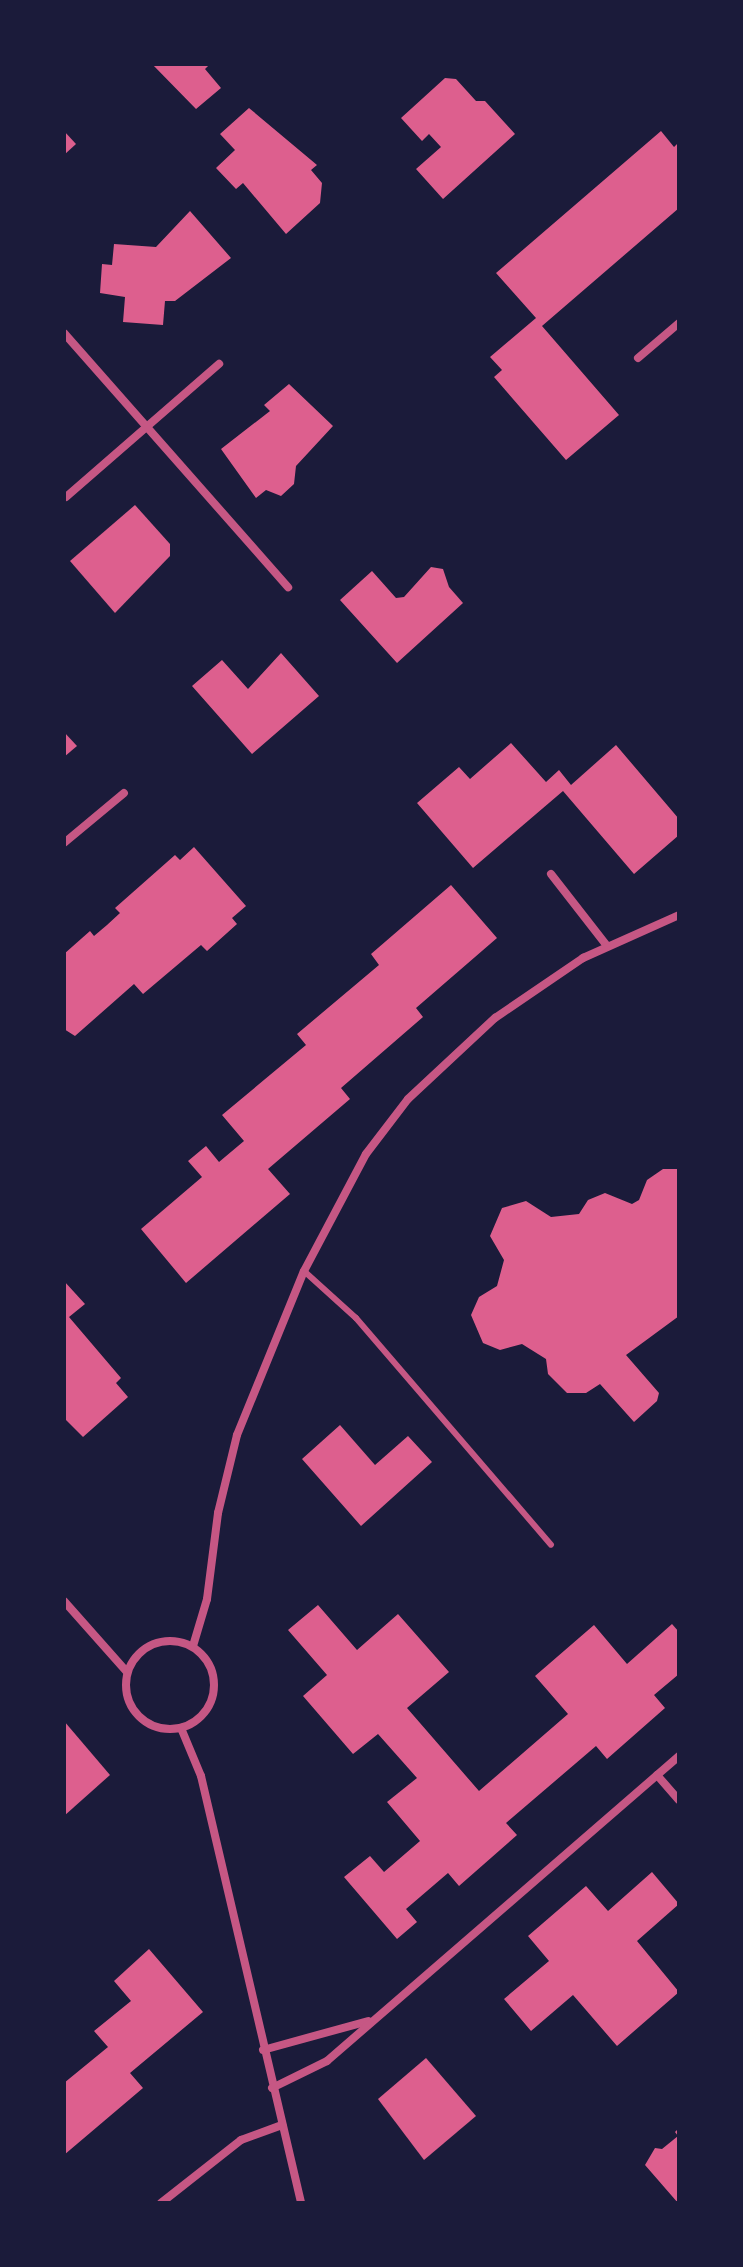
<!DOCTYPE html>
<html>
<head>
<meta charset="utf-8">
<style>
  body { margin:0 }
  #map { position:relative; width:743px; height:2267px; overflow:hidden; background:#1b1b3a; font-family:Barlow,sans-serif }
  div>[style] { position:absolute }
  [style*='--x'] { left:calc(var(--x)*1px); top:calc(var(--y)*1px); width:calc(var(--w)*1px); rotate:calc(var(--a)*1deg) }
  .building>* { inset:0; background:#dd5f8e }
  .service>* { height:6px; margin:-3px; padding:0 3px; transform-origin:3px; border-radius:3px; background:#c65784 }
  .minor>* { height:8px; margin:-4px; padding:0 4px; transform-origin:4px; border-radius:4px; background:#c65784 }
  .minor>.ring { margin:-4px; padding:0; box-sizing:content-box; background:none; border:8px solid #c65784; border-radius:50% }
  span { translate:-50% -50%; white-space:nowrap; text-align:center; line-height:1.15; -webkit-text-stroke:6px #1b1b3a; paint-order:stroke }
  .frame { position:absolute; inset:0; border:66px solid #1b1b3a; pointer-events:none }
</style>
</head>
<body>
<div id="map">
  <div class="building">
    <div style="clip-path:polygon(152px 64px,210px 64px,205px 69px,221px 88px,196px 109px)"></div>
    <div style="clip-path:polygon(445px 78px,456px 79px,476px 101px,485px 101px,515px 134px,443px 199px,416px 169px,441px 147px,429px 134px,422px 141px,401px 118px)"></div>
    <div style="clip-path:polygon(249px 108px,317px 165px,311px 170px,322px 183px,320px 203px,286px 234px,243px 183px,236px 189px,216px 168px,235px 150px,220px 134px)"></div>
    <div style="clip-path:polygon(64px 131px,76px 144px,64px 155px)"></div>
    <div style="clip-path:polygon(661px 131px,674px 147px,679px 142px,679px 208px,542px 326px,619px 415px,566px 460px,494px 377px,502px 370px,490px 357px,536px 318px,496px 273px)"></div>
    <div style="clip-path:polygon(190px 211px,231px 258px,175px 301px,165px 301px,163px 325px,123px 322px,125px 297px,100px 293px,102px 264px,112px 265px,114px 244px,156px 247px)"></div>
    <div style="clip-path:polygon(289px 384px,333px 426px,296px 466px,294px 484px,281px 496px,266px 490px,256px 498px,221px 449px,270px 411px,264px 405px)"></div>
    <div style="clip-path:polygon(135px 505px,170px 544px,170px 556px,115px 613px,70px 561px)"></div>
    <div style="clip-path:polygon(431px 567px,443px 569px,449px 587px,463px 603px,397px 663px,340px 600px,372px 571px,396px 598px,404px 597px)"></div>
    <div style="clip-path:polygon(281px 653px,319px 696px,252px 754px,192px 686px,222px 660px,248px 689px)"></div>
    <div style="clip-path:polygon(64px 732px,77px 746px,64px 757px)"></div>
    <div style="clip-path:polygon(511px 743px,546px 782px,559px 770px,571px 785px,616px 745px,679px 819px,679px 835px,634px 874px,563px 791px,473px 868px,417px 803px,459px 767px,470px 779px)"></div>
    <div style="clip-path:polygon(194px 847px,246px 906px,232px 918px,237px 924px,207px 951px,201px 945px,143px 994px,134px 984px,75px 1036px,64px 1029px,64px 954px,90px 931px,94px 936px,107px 925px,120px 913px,115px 908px,175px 855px,180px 860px)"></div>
    <div style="clip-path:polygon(451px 885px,497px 938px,416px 1008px,423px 1017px,341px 1088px,350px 1099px,268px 1169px,290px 1194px,186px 1283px,141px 1229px,202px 1177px,188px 1161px,206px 1146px,219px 1162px,244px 1141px,222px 1115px,306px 1045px,297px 1034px,379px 965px,371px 954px)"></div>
    <div style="clip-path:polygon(663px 1169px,679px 1169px,679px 1316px,626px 1355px,659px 1393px,657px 1401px,634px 1422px,600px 1384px,586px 1393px,567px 1393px,548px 1374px,546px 1359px,522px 1344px,500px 1350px,483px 1343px,471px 1315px,479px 1297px,497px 1286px,504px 1260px,490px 1236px,502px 1208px,526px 1201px,551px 1217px,579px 1214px,588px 1200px,605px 1193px,632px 1204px,639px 1200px,647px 1180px)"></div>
    <div style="clip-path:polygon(64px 1281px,85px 1304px,69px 1317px,121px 1378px,116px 1383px,128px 1397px,83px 1437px,64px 1418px)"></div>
    <div style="clip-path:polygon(340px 1425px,375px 1465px,408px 1436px,432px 1462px,361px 1526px,302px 1459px)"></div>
    <div style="clip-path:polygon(318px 1605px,357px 1650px,398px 1614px,449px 1672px,407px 1708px,479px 1791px,568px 1714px,535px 1676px,594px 1625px,627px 1664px,672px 1624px,679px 1632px,679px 1674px,654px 1695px,665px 1708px,607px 1759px,596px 1746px,506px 1823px,517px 1835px,459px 1886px,448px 1873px,406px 1909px,417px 1922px,397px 1939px,344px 1877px,370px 1856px,384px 1872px,420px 1841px,387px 1802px,417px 1778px,378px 1734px,353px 1754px,303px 1696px,327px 1675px,288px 1630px)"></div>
    <div style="clip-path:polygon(64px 1721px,110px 1775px,64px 1816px)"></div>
    <div style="clip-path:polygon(652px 1872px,679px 1904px,637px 1941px,679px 1992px,617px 2046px,573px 1995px,531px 2031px,504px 1999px,549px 1961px,528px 1936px,586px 1886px,608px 1911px)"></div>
    <div style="clip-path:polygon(149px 1949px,203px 2012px,130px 2073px,143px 2088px,64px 2155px,64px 2083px,108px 2047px,94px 2031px,131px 2001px,114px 1981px)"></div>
    <div style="clip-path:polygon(426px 2058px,476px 2116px,424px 2160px,378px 2099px)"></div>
    <div style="clip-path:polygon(679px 2128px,679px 2203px,678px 2203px,645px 2165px,655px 2148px,662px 2149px,678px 2136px,675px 2132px)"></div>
  </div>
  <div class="service">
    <div style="--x:304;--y:1271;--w:70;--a:42.1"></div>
    <div style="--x:356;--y:1318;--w:299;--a:49.3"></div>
  </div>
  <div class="minor">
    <div style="--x:64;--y:333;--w:339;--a:48.6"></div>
    <div style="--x:638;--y:358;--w:54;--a:-40.5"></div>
    <div style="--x:66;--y:497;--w:203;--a:-41"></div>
    <div style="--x:64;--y:843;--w:78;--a:-39.8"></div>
    <div style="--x:551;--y:874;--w:91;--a:52.1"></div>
    <div style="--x:64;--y:1601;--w:95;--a:48.4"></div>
    <div class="ring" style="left:126px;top:1641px;width:80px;height:80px"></div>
    <div style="--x:193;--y:1646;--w:49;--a:-73.4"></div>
    <div style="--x:207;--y:1599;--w:87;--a:-82.7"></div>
    <div style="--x:218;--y:1513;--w:80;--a:-76.3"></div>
    <div style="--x:237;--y:1435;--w:177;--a:-67.8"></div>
    <div style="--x:304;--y:1271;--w:132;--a:-62.1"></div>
    <div style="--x:366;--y:1154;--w:69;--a:-52.6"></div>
    <div style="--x:408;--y:1099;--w:119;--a:-43"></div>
    <div style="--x:495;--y:1018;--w:107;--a:-34.3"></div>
    <div style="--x:583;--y:958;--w:105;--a:-24.1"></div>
    <div style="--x:181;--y:1728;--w:52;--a:67.4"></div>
    <div style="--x:201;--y:1776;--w:439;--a:76.8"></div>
    <div style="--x:657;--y:1775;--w:33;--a:49"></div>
    <div style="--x:263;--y:2050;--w:109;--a:-15.4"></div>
    <div style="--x:272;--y:2088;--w:61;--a:-26.1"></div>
    <div style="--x:327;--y:2061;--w:466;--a:-40.9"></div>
    <div style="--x:161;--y:2203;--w:102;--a:-38.2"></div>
    <div style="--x:241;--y:2140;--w:44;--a:-20.1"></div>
  </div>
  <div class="frame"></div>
</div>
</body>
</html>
